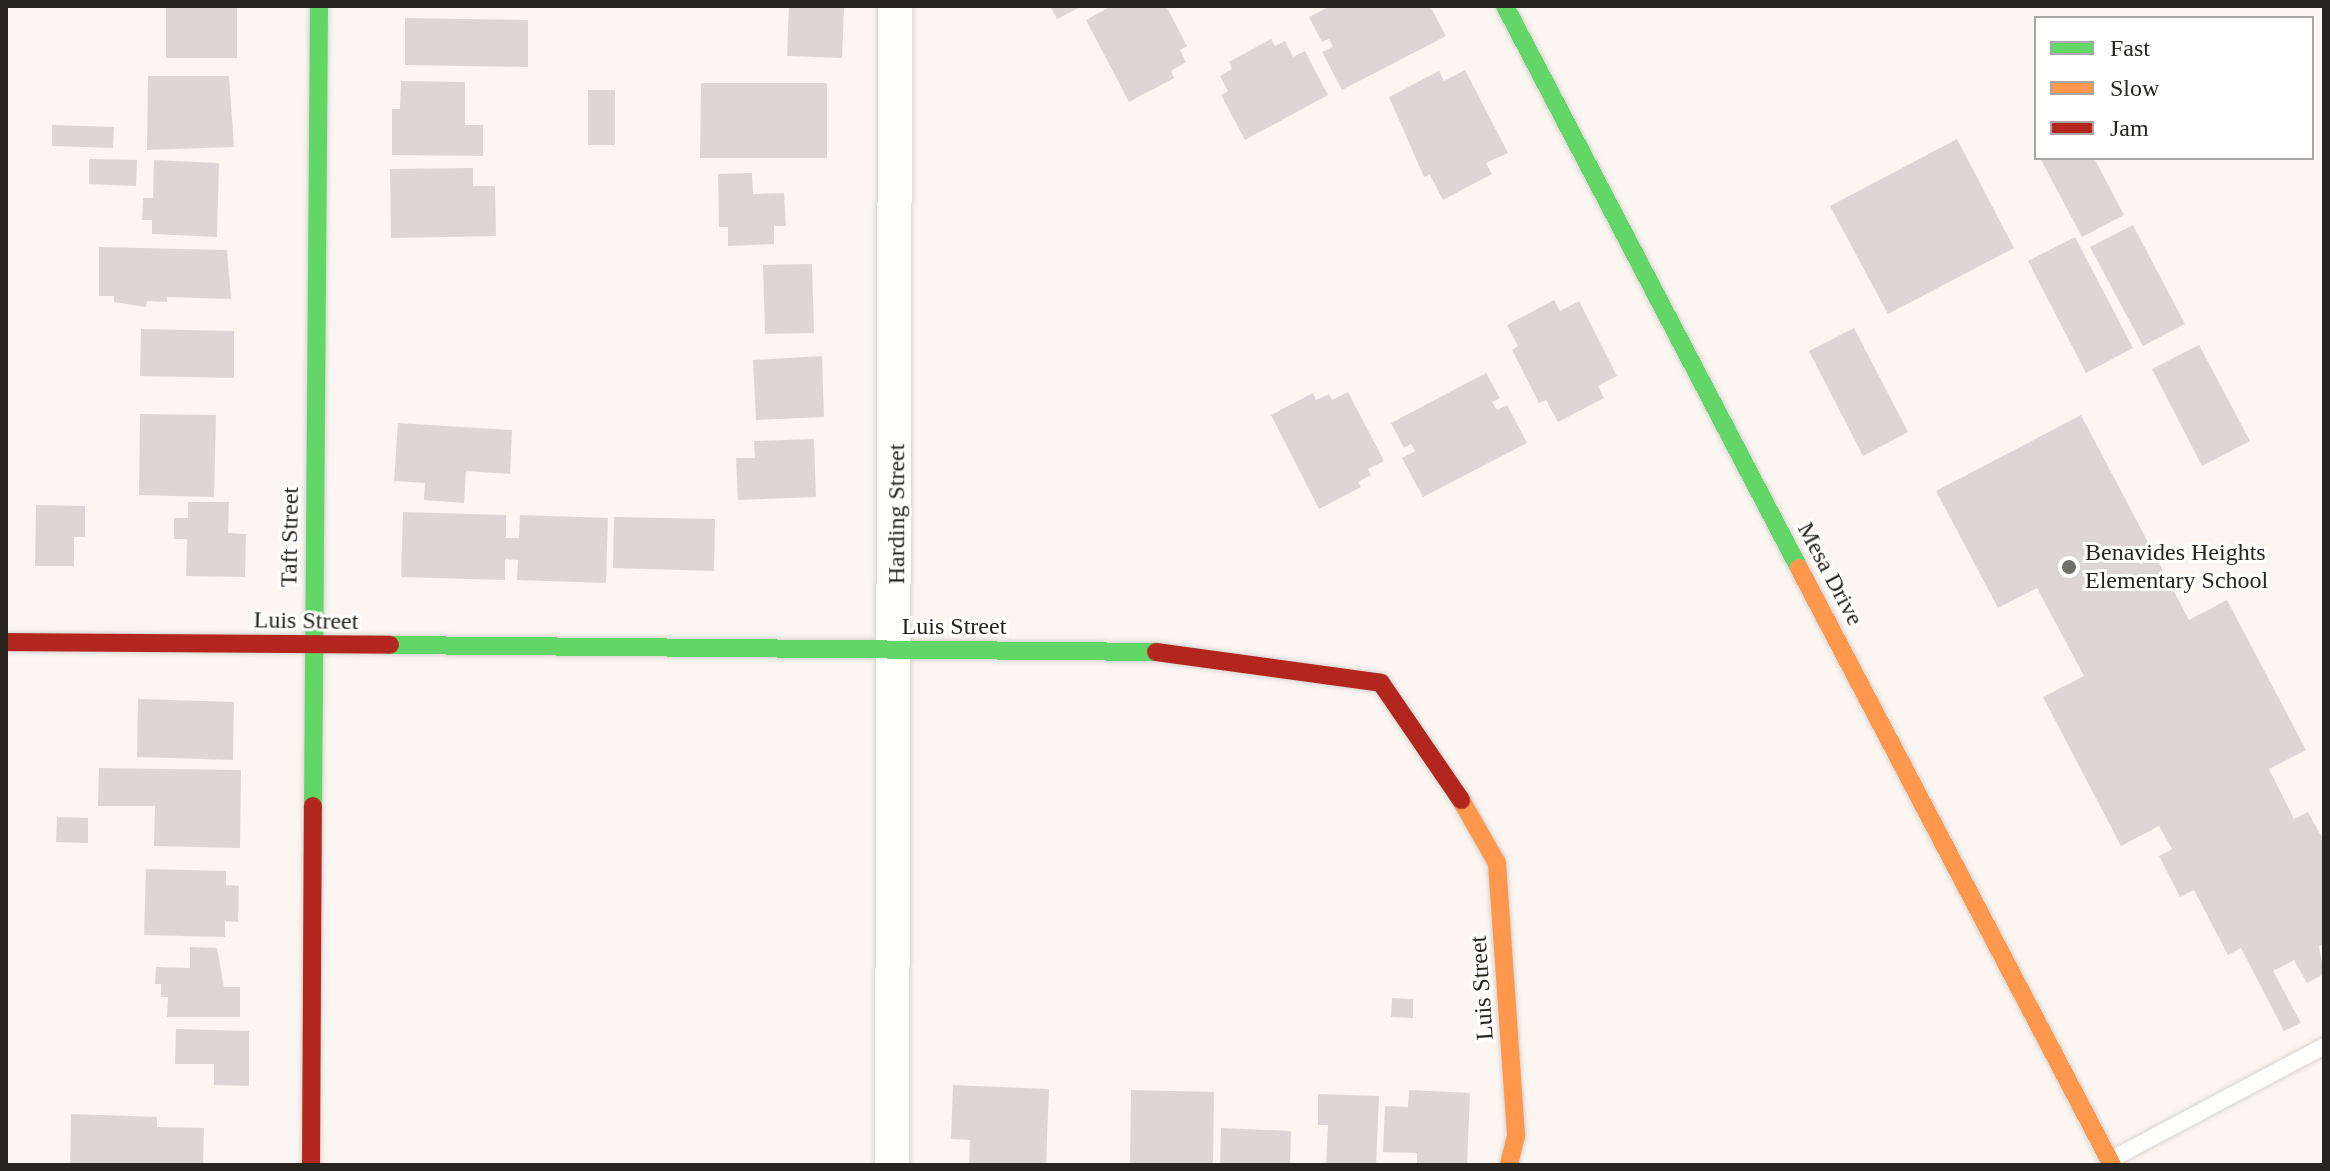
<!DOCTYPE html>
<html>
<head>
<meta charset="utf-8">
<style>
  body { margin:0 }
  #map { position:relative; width:2330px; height:1171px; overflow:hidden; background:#fbf6f2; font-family:Georgia,serif }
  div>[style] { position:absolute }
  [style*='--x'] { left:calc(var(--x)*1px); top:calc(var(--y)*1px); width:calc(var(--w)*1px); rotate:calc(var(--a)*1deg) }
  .building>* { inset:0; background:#dcd7d6 }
  .roads { filter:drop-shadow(0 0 2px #d7d3cf) drop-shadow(0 0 2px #d7d3cf) }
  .lane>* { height:16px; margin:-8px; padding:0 8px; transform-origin:8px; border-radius:8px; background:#fefefd }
  .street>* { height:34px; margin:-17px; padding:0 17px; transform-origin:17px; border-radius:17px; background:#fefefd }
  .fast>* { height:18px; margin:-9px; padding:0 9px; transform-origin:9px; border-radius:9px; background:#63d668 }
  .slow>* { height:18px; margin:-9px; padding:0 9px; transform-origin:9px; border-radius:9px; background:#ff974d }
  .jam>* { height:18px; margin:-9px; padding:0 9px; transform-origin:9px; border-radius:9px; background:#b3261e }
  .dots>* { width:22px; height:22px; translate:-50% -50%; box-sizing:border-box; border:4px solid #fff; border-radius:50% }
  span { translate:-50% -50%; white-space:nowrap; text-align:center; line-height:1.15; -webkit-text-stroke:6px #fff; paint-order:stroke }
  .street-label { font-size:24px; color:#282420 }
  .poi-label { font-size:24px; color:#282420 }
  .left { translate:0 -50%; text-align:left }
  .frame { position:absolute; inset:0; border:8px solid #282420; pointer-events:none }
  .legend { position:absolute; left:2034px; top:16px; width:280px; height:144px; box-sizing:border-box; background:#fff; border:2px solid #a9a7a6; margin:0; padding:10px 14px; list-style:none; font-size:24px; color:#282420 }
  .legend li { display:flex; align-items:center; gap:16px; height:40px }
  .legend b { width:40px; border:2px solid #a9a7a6 }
</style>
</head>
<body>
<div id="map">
  <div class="building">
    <div style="clip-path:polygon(166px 6px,237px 6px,237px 58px,166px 58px)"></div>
    <div style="clip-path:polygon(789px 6px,844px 8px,842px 58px,787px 56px)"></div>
    <div style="clip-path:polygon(1050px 6px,1082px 6px,1057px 19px)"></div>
    <div style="clip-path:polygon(1111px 6px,1166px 6px,1187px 46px,1180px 50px,1186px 62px,1171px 71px,1174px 78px,1129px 102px,1086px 20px)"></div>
    <div style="clip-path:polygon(1330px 6px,1430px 6px,1446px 36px,1342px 90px,1322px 52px,1333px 47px,1329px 39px,1322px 42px,1309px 17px)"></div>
    <div style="clip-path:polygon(405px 18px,528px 20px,528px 67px,405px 65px)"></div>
    <div style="clip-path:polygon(1271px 39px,1275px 46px,1285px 41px,1293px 57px,1305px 51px,1328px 95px,1245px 140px,1221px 95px,1228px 91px,1220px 76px,1232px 69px,1229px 62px)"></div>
    <div style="clip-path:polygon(1465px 70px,1508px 153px,1486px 163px,1492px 174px,1443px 200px,1430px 175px,1424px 177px,1389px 97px,1439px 71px,1444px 81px)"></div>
    <div style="clip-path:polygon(148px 76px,229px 76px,234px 147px,147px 150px)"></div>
    <div style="clip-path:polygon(401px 81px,465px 82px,465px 125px,483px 125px,483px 156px,392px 155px,392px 109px,400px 109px)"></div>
    <div style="clip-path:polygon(701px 83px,827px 83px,827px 158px,700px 158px)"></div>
    <div style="clip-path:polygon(588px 90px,615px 90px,615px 145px,588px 145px)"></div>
    <div style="clip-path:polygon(52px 125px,114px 127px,113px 148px,52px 146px)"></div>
    <div style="clip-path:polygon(1957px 139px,2014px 248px,1888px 314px,1830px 206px)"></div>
    <div style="clip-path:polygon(2040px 158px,2094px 158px,2124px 215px,2082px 237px)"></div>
    <div style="clip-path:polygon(89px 159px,137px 160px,136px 186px,89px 184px)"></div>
    <div style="clip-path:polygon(154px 160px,219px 163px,217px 237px,152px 234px,152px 220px,142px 220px,143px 198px,153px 198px)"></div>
    <div style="clip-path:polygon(473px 168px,473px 186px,495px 186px,496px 236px,391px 238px,390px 169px)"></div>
    <div style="clip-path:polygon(752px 173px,753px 194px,784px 193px,786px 226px,774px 226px,774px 244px,728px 246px,728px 227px,719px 227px,718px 174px)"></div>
    <div style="clip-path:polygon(2133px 225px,2185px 324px,2143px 346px,2090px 247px)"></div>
    <div style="clip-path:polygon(2075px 237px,2133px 348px,2086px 373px,2028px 261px)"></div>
    <div style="clip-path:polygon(99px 247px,227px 250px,231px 299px,167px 297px,167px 302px,147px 301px,146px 307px,114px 302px,114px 296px,99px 296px)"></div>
    <div style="clip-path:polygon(812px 264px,814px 333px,765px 334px,763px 265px)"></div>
    <div style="clip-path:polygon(1554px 300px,1560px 311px,1579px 301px,1617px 376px,1598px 386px,1604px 398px,1558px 422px,1546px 400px,1539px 403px,1512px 350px,1518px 346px,1507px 325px)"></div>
    <div style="clip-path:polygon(1854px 328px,1908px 432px,1863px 456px,1809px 351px)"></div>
    <div style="clip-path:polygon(141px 329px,234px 331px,234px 378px,140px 376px)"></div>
    <div style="clip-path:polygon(2199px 345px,2250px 441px,2202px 466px,2152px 369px)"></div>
    <div style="clip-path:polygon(822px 356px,824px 417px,756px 420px,753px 360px)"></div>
    <div style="clip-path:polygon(1486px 373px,1500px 398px,1492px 402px,1497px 410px,1507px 405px,1527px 443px,1423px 497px,1402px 458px,1415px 451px,1411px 444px,1404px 448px,1391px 423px)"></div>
    <div style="clip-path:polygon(1348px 392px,1384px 461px,1368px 469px,1371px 475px,1358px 482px,1361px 487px,1319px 509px,1271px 415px,1313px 393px,1316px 400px,1329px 394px,1332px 400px)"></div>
    <div style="clip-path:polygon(140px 414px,216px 415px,214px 497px,139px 495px)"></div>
    <div style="clip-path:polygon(2081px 415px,2189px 620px,2227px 600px,2306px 750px,2269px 769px,2294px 819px,2308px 812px,2324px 841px,2324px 944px,2319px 946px,2324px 974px,2307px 983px,2294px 960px,2273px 971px,2301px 1023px,2284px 1031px,2241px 948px,2228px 955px,2194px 890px,2180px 897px,2159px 856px,2172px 849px,2159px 826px,2121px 846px,2043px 697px,2084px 676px,2037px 588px,1998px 608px,1936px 491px)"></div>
    <div style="clip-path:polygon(398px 423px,512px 430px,510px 474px,466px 471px,464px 503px,424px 500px,425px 483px,394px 481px)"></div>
    <div style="clip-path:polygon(814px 439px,816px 497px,738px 500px,736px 458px,755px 458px,754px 441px)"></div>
    <div style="clip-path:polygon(188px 502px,229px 502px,228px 533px,246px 534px,245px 577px,186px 576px,187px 539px,174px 539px,174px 518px,188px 518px)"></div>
    <div style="clip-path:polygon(36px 505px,85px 506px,85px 537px,74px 537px,74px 566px,35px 566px)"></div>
    <div style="clip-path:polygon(403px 512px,506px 515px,506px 538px,519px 538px,520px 515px,608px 518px,606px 583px,517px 580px,518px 560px,505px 559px,505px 580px,401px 577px)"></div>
    <div style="clip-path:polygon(614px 517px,715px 519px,714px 571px,613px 568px)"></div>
    <div style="clip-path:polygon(138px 699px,234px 702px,233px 760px,137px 757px)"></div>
    <div style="clip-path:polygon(99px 768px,241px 770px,240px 848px,154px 846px,155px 806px,98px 806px)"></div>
    <div style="clip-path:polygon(57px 817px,88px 818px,88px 843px,56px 842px)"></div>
    <div style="clip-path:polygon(146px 869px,226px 871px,226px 885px,239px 886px,238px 922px,225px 921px,225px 937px,144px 935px)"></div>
    <div style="clip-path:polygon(190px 947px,217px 948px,224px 987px,240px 987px,240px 1017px,167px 1017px,168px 997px,161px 997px,161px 984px,155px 984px,156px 967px,190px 968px)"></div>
    <div style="clip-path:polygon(1392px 998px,1413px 999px,1413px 1018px,1391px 1017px)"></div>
    <div style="clip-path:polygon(176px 1029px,249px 1031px,249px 1086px,214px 1085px,214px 1064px,175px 1064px)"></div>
    <div style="clip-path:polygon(953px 1085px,1049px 1089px,1046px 1165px,969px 1165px,970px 1140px,951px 1139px)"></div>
    <div style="clip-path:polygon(1131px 1090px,1214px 1092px,1213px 1165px,1130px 1165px)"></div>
    <div style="clip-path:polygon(1409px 1090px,1470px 1093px,1467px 1165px,1417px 1165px,1417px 1153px,1383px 1152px,1385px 1106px,1408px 1107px)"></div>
    <div style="clip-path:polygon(1318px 1094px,1379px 1096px,1376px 1165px,1326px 1165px,1328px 1125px,1318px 1125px)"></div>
    <div style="clip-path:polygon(71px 1114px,157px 1117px,157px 1127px,204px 1128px,203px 1165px,70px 1165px)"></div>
    <div style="clip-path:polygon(1221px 1128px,1291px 1131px,1290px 1165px,1220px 1165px)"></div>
  </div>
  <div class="roads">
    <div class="lane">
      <div style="--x:2110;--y:1160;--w:242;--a:-28"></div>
    </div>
    <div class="street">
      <div style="--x:892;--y:1165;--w:1159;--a:-89.85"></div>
    </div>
    <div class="fast">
      <div style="--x:1505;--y:6;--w:634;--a:62.38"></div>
      <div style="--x:390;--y:645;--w:766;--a:0.52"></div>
      <div style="--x:313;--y:806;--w:800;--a:-89.57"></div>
    </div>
    <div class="slow">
      <div style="--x:1799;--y:568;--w:674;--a:62.33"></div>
      <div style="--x:1461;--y:800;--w:73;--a:60.3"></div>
      <div style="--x:1497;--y:863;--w:274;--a:86"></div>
      <div style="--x:1516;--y:1136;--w:30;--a:104"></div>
    </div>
    <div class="jam">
      <div style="--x:6;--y:642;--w:384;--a:0.4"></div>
      <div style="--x:1156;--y:652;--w:227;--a:7.8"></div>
      <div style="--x:1381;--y:683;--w:142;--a:55.6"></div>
      <div style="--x:311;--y:1165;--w:359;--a:-89.7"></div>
    </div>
  </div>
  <div class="dots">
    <div style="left:2069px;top:567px;background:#726e6a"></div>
  </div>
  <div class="street-label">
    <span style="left:897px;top:514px;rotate:-90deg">Harding Street</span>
    <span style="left:290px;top:537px;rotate:-89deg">Taft Street</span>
    <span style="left:1830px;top:574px;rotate:62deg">Mesa Drive</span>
    <span style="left:306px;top:621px;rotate:1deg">Luis Street</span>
    <span style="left:954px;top:627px">Luis Street</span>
    <span style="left:1482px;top:988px;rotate:-94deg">Luis Street</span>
  </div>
  <div class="poi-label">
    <span class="left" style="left:2085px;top:567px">Benavides Heights<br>Elementary School</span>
  </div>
  <div class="frame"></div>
  <ul class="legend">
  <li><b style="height:10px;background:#63d668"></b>Fast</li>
  <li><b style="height:10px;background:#ff974d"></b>Slow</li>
  <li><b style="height:10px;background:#b3261e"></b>Jam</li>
  </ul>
</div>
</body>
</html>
